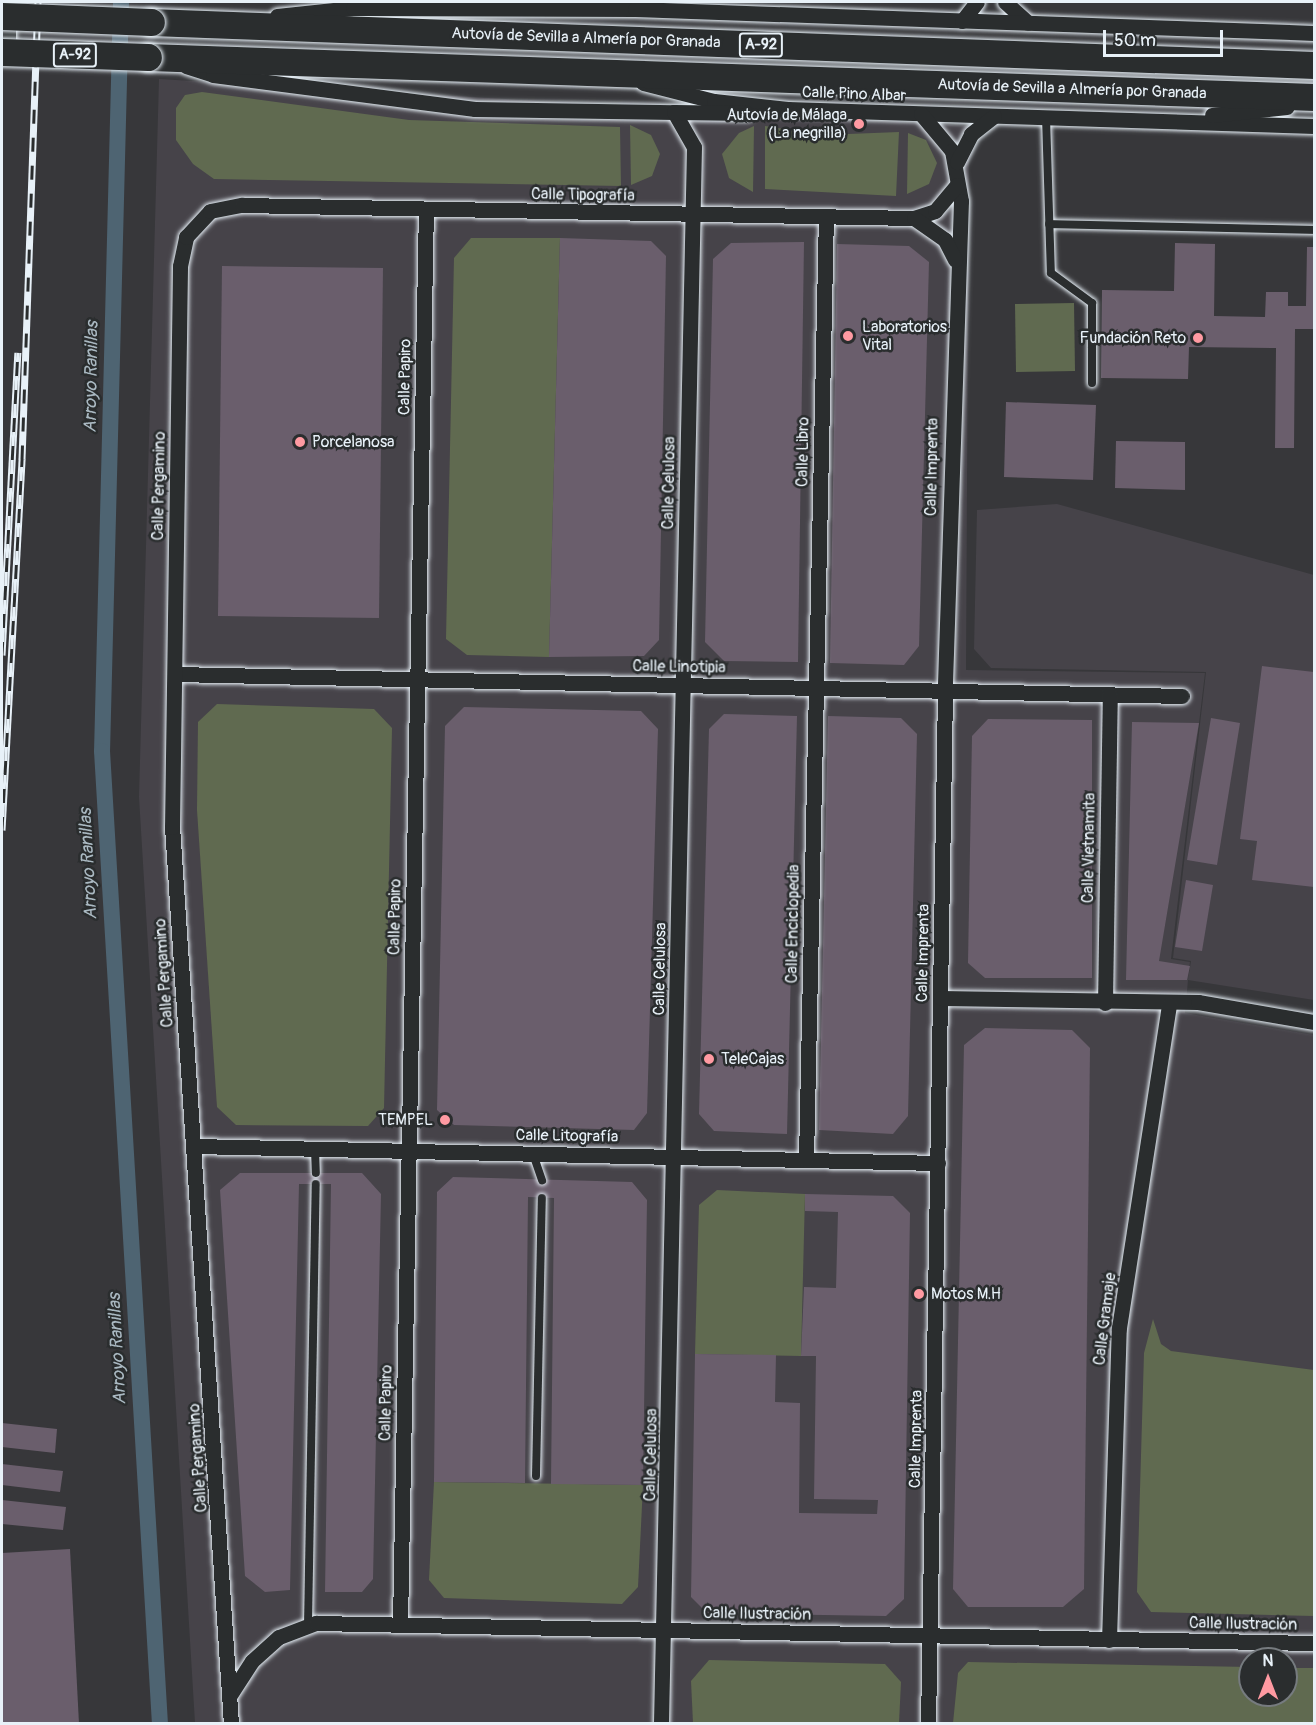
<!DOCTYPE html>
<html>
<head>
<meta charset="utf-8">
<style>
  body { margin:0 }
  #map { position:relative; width:1316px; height:1725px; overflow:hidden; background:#37373a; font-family:Pangolin,sans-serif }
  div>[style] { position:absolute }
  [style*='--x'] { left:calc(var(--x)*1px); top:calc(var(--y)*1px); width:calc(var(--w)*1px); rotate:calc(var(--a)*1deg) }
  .built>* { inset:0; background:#464349 }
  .green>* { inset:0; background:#606a50 }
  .canal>* { height:16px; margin:-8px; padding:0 8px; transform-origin:8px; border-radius:8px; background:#4e6472 }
  .building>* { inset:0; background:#6a5e6c }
  .roads { filter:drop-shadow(0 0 2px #e8f1f8) drop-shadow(0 0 2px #e8f1f8) }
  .lane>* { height:8px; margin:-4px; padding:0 4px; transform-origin:4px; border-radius:4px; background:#2a2d2e }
  .street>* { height:15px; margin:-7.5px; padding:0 7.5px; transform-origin:7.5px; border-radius:7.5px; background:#2a2d2e }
  .highway>* { height:27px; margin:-13.5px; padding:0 13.5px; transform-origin:13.5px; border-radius:13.5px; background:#2a2d2e }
  .rail>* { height:7px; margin-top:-3.5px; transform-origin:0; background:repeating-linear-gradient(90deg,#2a2d2e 0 14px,#e8f1f8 0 28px); box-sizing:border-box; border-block:2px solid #e8f1f8 }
  .bridges { filter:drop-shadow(0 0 2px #e8f1f8) drop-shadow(0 0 2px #e8f1f8) }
  .highway-bridge>* { height:27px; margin:-13.5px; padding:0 13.5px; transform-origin:13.5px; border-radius:13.5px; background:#2a2d2e }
  .dots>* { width:16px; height:16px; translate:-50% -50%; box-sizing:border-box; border:3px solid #2a2d2e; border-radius:50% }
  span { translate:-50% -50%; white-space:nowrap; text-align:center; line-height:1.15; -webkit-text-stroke:5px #2a2d2e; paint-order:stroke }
  .shield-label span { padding:2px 4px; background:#2a2d2e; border:2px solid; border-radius:4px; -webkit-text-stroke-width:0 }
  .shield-label { font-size:15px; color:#e8f1f8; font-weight:700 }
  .street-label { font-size:16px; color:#e8f1f8 }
  .poi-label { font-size:16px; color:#e8f1f8 }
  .right { translate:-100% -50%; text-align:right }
  .left { translate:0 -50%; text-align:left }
  .water-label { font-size:18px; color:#aab9c2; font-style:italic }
  .frame { position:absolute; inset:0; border:3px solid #e8f1f8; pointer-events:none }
  .north { position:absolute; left:1238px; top:1647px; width:60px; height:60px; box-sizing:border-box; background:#2a2d2e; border:2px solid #767b7f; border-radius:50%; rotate:0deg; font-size:16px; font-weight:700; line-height:24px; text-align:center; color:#e8f1f8 }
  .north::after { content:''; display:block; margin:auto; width:21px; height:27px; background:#ff9aa2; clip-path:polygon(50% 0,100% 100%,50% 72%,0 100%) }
  .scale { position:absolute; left:1103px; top:30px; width:120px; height:27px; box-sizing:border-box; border:3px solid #e8f1f8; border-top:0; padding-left:8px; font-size:18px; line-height:21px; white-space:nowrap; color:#e8f1f8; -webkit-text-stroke:4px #2a2d2e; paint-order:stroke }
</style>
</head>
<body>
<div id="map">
  <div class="built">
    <div style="clip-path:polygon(evenodd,159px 79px,969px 126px,966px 670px,1205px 673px,1171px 959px,1190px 962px,1188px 979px,1191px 961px,1173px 958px,1206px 672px,991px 668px,974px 649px,977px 510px,1057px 504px,1314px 575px,1314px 1000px,1188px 980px,1185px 1013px,1314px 1035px,1314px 1723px,195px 1723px,139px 797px,159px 79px,1250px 1659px,1286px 1659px,1286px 1695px,1250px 1695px,1250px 1659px)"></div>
  </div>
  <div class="green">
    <div style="clip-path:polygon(202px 92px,409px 120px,620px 127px,621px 186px,214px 179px,193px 164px,176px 140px,176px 108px,185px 95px)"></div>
    <div style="clip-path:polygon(630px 125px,651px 135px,660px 154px,652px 176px,631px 185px)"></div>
    <div style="clip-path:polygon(754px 126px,753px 192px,729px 178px,722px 154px,739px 133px)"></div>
    <div style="clip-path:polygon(765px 126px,823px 135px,899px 132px,896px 196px,765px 189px)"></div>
    <div style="clip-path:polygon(908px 133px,926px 140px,937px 163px,929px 184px,907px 194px)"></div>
    <div style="clip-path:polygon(471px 238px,560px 238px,549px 657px,467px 655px,446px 639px,454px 258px)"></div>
    <div style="clip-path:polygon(1074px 303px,1075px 371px,1016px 372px,1015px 304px)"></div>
    <div style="clip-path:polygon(217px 704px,374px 709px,392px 728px,384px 1108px,368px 1126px,236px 1125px,217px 1107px,197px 810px,198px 722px)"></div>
    <div style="clip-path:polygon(717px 1190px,805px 1194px,801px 1356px,695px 1354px,699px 1205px)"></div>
    <div style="clip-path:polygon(1153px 1319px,1161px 1344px,1171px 1351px,1314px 1370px,1314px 1616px,1151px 1612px,1137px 1592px,1144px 1353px)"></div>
    <div style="clip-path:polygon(434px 1482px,643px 1485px,638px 1587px,622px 1604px,444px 1598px,429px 1580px)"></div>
    <div style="clip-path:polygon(709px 1660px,885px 1664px,901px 1682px,899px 1723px,693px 1723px,691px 1681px)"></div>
    <div style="clip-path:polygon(968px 1662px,1250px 1667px,1250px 1695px,1286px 1695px,1286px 1668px,1314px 1668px,1314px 1723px,953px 1723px,958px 1673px)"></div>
  </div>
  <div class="canal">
    <div style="--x:121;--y:2;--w:749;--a:91.45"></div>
    <div style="--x:102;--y:751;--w:975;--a:86.59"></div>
  </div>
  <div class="building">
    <div style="clip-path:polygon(560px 238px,651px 241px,666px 256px,659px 640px,644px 656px,549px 657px)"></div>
    <div style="clip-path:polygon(804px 242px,798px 662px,724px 661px,705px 642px,713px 259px,731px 243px)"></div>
    <div style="clip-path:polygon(1175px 243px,1215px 244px,1214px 316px,1265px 317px,1266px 292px,1288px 292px,1288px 306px,1306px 306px,1307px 247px,1314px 247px,1314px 329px,1295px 329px,1294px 448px,1275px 448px,1276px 348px,1189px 347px,1188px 379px,1101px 378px,1102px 290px,1174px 291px)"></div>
    <div style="clip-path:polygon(837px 244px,909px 246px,929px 262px,919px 646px,904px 665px,830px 663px)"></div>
    <div style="clip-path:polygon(222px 266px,383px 268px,379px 618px,218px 616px)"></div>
    <div style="clip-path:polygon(1006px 402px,1096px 405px,1093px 480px,1004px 477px)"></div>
    <div style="clip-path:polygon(1116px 441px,1185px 442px,1185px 490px,1115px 488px)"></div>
    <div style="clip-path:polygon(1262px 666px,1314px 672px,1314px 887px,1252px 880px,1257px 841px,1240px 839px)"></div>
    <div style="clip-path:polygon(464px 707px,641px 711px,658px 729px,647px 1113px,634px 1130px,454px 1125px,437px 1110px,445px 726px)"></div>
    <div style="clip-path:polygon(724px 714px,797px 716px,787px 1134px,714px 1131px,699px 1114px,709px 729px)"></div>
    <div style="clip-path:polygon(828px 716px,901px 718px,917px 734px,908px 1116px,893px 1134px,819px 1130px)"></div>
    <div style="clip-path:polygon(1211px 718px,1240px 723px,1217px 865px,1187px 860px)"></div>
    <div style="clip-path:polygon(988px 719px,1092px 720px,1092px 978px,985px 978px,968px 963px,972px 736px)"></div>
    <div style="clip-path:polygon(1132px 722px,1199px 723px,1159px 961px,1190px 966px,1187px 980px,1126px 980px)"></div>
    <div style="clip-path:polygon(1186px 880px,1213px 885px,1202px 951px,1175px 947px)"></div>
    <div style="clip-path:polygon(985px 1028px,1072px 1030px,1090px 1048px,1084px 1589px,1063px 1607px,968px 1607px,953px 1589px,964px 1045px)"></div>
    <div style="clip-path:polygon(240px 1173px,362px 1173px,381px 1194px,373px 1579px,362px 1592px,325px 1592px,331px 1184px,299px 1184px,290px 1590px,265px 1592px,245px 1576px,220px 1190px)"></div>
    <div style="clip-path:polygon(453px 1177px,632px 1182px,647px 1200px,643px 1485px,551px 1484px,554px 1198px,528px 1197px,525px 1483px,434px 1482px,437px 1192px)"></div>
    <div style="clip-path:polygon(805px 1194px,893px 1196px,910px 1213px,904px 1599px,886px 1616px,707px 1613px,691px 1597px,695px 1354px,776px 1355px,775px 1402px,800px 1403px,799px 1513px,877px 1514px,878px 1500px,814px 1499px,816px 1356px,801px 1356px,804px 1287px,836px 1288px,838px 1212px,805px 1211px)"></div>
    <div style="clip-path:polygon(2px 1423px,57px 1429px,55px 1453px,2px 1447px)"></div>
    <div style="clip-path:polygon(2px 1464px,63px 1471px,60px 1492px,2px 1485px)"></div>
    <div style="clip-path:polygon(2px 1500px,66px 1507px,63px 1530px,2px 1524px)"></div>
    <div style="clip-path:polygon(70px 1549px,79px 1724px,2px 1724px,2px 1553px)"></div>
  </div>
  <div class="roads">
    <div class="lane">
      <div style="--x:1046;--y:117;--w:156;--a:88.2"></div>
      <div style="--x:1051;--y:273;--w:51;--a:36.2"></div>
      <div style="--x:1092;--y:303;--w:80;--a:90"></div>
      <div style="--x:1049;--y:224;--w:265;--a:1.3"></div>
      <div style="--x:315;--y:1149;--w:24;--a:88"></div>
      <div style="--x:533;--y:1154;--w:28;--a:71"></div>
      <div style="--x:536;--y:1476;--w:278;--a:-88.8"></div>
      <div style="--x:308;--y:1625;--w:441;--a:-89"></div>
    </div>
    <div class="street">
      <div style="--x:1005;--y:2;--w:31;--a:42"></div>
      <div style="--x:277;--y:16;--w:76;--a:-6"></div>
      <div style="--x:353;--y:8;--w:282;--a:0.2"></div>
      <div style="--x:635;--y:9;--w:679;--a:2.02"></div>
      <div style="--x:962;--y:21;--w:24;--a:-52"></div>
      <div style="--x:186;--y:66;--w:28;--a:18"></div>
      <div style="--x:213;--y:75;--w:264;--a:7.4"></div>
      <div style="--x:475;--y:109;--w:199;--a:0.9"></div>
      <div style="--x:674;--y:112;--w:40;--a:60.3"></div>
      <div style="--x:694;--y:147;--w:1577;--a:91.2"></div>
      <div style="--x:643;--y:83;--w:73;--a:14.2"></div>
      <div style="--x:714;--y:101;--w:74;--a:6.2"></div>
      <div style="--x:788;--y:109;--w:526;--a:1.85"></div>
      <div style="--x:674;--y:112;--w:73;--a:0.8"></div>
      <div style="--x:921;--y:114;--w:48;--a:50"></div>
      <div style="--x:952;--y:151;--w:51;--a:79.8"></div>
      <div style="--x:961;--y:201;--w:490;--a:91.9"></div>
      <div style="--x:945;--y:691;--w:1033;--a:90.94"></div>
      <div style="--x:1212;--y:115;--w:75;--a:-6.1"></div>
      <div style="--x:957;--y:162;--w:31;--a:-63"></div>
      <div style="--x:971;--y:134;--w:29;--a:-38"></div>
      <div style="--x:914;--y:218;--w:22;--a:-18"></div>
      <div style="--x:935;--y:211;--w:34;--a:-50"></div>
      <div style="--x:175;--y:674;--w:1007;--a:1.25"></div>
      <div style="--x:941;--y:998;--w:257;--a:0.9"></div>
      <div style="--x:1198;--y:1002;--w:118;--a:9.8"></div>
      <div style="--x:1105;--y:1003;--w:309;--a:-89.1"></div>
      <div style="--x:194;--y:1146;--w:744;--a:1.31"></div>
      <div style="--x:806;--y:1160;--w:944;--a:-88.79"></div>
      <div style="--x:400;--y:1624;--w:1413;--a:-88.95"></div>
      <div style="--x:1109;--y:1640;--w:312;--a:-88.2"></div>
      <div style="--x:1119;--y:1328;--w:327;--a:-81.2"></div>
      <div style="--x:230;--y:1695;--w:40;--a:-57.1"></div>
      <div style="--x:252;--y:1661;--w:36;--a:-42"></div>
      <div style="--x:279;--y:1637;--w:40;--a:-21"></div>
      <div style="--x:316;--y:1623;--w:998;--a:1.15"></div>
      <div style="--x:231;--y:1724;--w:899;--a:-93.76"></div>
      <div style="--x:172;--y:827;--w:561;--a:-89.18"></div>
      <div style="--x:180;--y:266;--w:30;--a:-78"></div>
      <div style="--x:186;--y:237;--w:35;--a:-47"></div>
      <div style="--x:210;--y:211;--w:33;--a:-11"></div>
      <div style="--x:242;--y:205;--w:672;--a:1.11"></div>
      <div style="--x:914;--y:218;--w:38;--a:35"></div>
      <div style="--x:945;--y:240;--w:22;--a:63"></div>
    </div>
    <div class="highway">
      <div style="--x:2;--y:19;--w:29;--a:90"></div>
      <div style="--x:151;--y:22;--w:1164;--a:2.12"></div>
      <div style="--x:148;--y:57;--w:1167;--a:1.96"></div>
    </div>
  </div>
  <div class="rail">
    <div style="--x:2;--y:655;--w:303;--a:-87"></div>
    <div style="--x:2;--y:830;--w:372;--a:-86.9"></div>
    <div style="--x:22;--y:459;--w:457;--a:-88"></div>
  </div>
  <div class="bridges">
    <div class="highway-bridge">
      <div style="--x:2;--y:16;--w:149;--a:2.3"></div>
      <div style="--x:2;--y:52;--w:146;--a:2"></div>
    </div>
  </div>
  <div class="dots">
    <div style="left:859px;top:124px;background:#ff9aa2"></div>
    <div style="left:848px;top:336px;background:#ff9aa2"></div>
    <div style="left:1198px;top:338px;background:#ff9aa2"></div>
    <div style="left:300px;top:442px;background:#ff9aa2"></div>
    <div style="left:709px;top:1059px;background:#ff9aa2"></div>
    <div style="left:445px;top:1120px;background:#ff9aa2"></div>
    <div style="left:919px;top:1294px;background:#ff9aa2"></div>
  </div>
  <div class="shield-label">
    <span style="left:761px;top:45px">A-92</span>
    <span style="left:75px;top:55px">A-92</span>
  </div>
  <div class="street-label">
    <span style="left:586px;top:38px;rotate:2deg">Autovía de Sevilla a Almería por Granada</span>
    <span style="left:1072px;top:89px;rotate:2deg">Autovía de Sevilla a Almería por Granada</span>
    <span style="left:854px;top:94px;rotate:2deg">Calle Pino Albar</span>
    <span style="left:583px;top:195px;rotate:1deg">Calle Tipografía</span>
    <span style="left:405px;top:377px;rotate:-89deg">Calle Papiro</span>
    <span style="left:803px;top:452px;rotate:-89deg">Calle Libro</span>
    <span style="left:932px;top:467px;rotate:-89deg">Calle Imprenta</span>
    <span style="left:669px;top:483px;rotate:-89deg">Calle Celulosa</span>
    <span style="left:159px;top:486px;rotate:-89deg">Calle Pergamino</span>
    <span style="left:679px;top:667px;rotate:1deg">Calle Linotipia</span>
    <span style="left:1089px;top:848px;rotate:-89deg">Calle Vietnamita</span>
    <span style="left:395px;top:917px;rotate:-89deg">Calle Papiro</span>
    <span style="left:793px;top:924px;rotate:-89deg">Calle Enciclopedia</span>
    <span style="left:923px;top:953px;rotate:-89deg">Calle Imprenta</span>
    <span style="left:660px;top:969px;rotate:-89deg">Calle Celulosa</span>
    <span style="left:164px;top:973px;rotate:-94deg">Calle Pergamino</span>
    <span style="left:567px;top:1136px;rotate:1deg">Calle Litografía</span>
    <span style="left:1105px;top:1319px;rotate:-83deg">Calle Gramaje</span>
    <span style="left:386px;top:1403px;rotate:-89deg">Calle Papiro</span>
    <span style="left:916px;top:1439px;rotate:-89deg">Calle Imprenta</span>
    <span style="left:651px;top:1455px;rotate:-89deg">Calle Celulosa</span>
    <span style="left:198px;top:1458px;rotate:-94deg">Calle Pergamino</span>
    <span style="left:757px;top:1614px;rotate:1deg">Calle Ilustración</span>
    <span style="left:1243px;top:1624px;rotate:1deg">Calle Ilustración</span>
  </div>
  <div class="poi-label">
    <span class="right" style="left:847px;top:124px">Autovía de Málaga<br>(La negrilla)</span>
    <span class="left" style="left:862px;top:336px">Laboratorios<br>Vital</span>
    <span class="right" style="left:1186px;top:338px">Fundación Reto</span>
    <span class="left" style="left:312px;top:442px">Porcelanosa</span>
    <span class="left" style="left:721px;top:1059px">TeleCajas</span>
    <span class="right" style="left:433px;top:1120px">TEMPEL</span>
    <span class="left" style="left:931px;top:1294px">Motos M.H</span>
  </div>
  <div class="water-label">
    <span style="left:92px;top:377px;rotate:-89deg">Arroyo Ranillas</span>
    <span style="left:89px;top:864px;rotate:-93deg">Arroyo Ranillas</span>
    <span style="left:118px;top:1349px;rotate:-93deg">Arroyo Ranillas</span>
  </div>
  <div class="frame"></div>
  <div class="north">N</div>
  <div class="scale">50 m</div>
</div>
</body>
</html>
